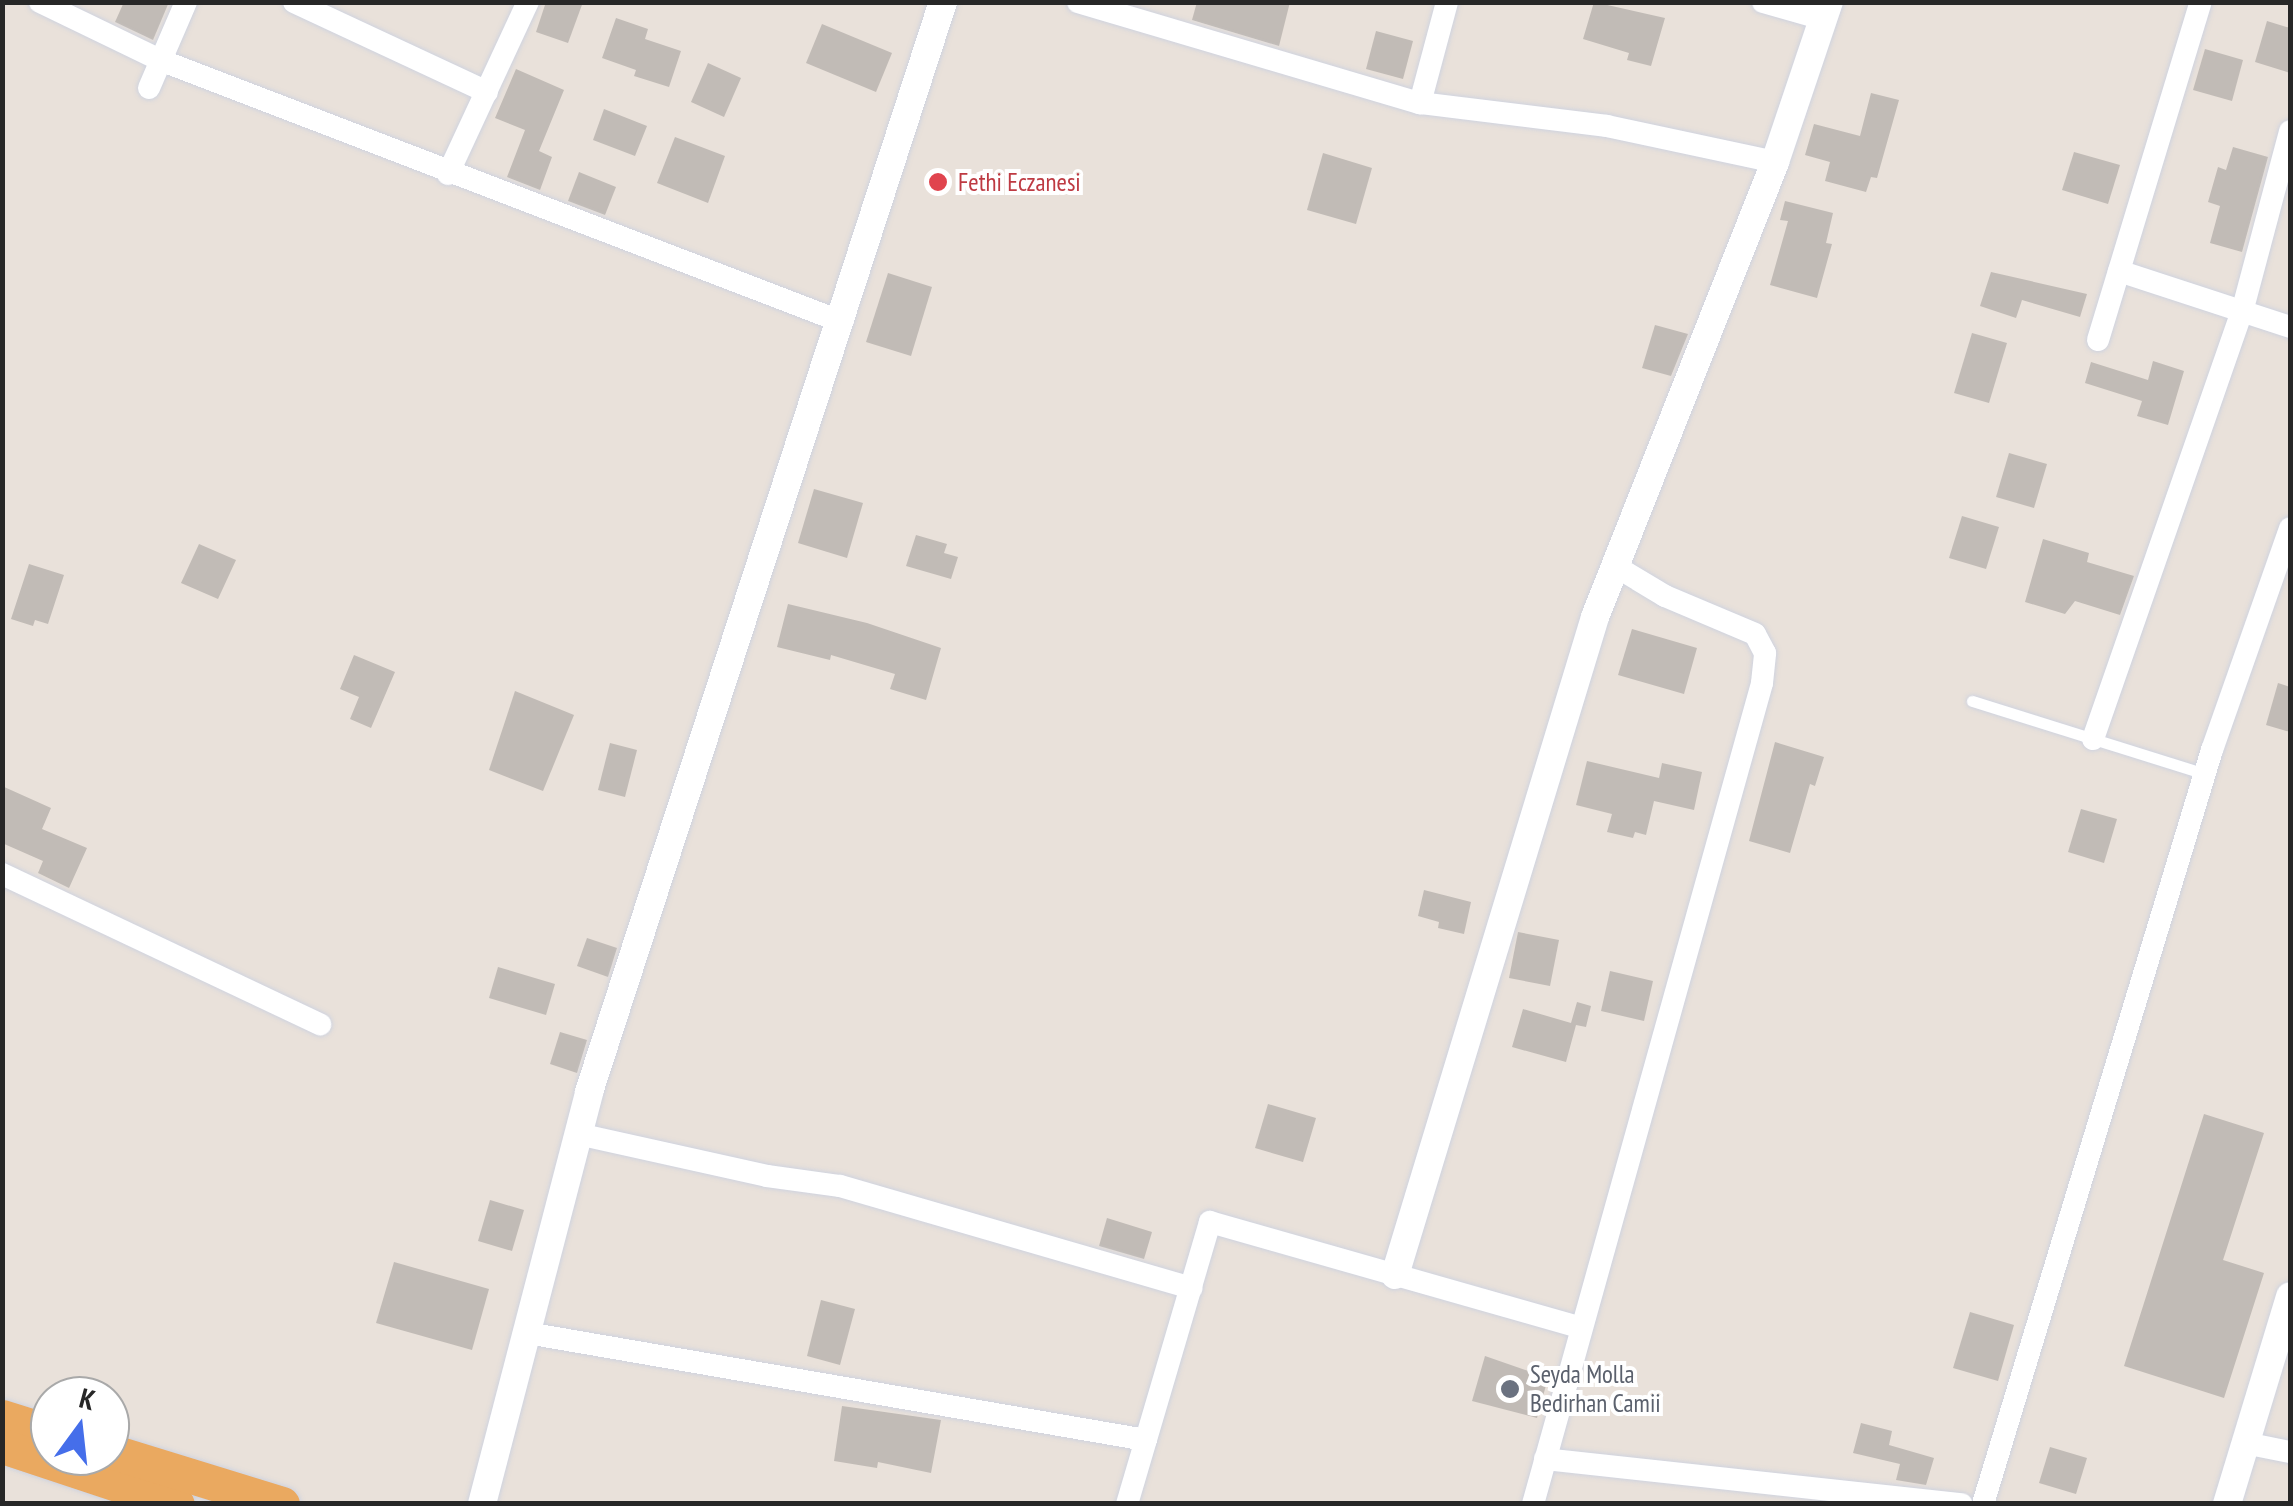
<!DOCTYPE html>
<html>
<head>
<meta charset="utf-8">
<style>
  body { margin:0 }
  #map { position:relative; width:2293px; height:1506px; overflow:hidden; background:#e9e1da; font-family:"PT Sans Narrow",sans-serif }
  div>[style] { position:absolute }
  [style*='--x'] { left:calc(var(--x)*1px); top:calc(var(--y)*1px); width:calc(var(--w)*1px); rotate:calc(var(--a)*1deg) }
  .building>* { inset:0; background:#c1bbb6 }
  .roads { filter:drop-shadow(0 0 2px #cfd3df) drop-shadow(0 0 2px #cfd3df) }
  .service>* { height:11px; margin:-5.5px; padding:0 5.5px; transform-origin:5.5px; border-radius:5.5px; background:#fff }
  .minor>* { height:22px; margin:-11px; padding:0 11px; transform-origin:11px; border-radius:11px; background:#fff }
  .tertiary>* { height:28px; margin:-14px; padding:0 14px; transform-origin:14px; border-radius:14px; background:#fff }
  .trunk>* { height:35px; margin:-17.5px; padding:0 17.5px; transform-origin:17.5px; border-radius:17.5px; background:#eaa960 }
  .dots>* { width:28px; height:28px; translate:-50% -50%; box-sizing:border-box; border:5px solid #fff; border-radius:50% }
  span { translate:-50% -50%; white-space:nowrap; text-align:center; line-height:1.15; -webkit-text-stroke:8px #fff; paint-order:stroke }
  .health-label { font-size:25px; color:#be3a42 }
  .left { translate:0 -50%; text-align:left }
  .worship-label { font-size:25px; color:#5b616d }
  .frame { position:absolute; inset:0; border:5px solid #272727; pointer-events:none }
  .north { position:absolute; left:30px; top:1376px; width:100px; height:100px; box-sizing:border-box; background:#fff; border:2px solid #a9a9a9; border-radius:50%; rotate:15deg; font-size:28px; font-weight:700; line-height:40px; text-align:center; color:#272727 }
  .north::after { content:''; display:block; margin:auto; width:35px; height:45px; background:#456eea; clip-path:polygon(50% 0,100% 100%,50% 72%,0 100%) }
</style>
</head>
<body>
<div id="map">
  <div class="building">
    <div style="clip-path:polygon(124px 2px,169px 2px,153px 40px,115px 22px)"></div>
    <div style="clip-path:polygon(546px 2px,583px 2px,568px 43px,536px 32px)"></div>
    <div style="clip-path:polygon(1197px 2px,1290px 2px,1279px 46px,1192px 20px)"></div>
    <div style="clip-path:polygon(1594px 2px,1665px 18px,1651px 66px,1627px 60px,1629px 53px,1583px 39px)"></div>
    <div style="clip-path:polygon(616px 18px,648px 29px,645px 39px,681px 51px,669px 87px,634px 76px,636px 70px,602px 58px)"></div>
    <div style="clip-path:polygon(2267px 21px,2290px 28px,2290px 73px,2255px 62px)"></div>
    <div style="clip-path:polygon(822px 24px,892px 53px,876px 92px,806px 63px)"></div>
    <div style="clip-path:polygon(1376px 31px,1413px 41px,1403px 79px,1366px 69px)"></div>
    <div style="clip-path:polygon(2205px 49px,2243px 60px,2232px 101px,2193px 90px)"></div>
    <div style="clip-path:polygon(708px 63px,741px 78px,724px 117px,691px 102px)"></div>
    <div style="clip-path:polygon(516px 69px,564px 90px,539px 151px,552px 157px,540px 190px,507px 177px,525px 130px,495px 118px)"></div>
    <div style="clip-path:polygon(1871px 93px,1899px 100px,1877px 178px,1871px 177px,1866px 192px,1825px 181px,1830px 162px,1805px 155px,1814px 124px,1860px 136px)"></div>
    <div style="clip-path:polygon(604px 109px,647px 126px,635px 156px,593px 140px)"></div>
    <div style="clip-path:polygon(675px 137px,725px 156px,708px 203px,657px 183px)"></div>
    <div style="clip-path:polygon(2233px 147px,2268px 157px,2242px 252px,2210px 243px,2220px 206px,2208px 202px,2218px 167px,2226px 170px)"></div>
    <div style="clip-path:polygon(2074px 152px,2120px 165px,2108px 204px,2062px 190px)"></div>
    <div style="clip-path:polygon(1323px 153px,1372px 168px,1356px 224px,1307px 210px)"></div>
    <div style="clip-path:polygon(579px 172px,616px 187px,605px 215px,568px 201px)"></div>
    <div style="clip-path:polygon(1785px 201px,1833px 213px,1826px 243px,1832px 244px,1817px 298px,1770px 285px,1788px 221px,1780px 220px)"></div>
    <div style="clip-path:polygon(1991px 272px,2087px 294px,2080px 317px,2022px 300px,2016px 318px,1980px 306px)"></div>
    <div style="clip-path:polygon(888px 273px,932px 287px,911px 356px,866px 342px)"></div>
    <div style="clip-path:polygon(1655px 325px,1688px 334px,1671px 376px,1642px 368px)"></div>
    <div style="clip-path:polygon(1972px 333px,2007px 343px,1989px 403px,1954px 393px)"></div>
    <div style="clip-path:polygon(2153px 361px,2184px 371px,2168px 425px,2137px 416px,2142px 401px,2085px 383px,2091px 362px,2148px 380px)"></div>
    <div style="clip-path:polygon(2009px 453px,2047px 464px,2034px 508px,1996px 497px)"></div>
    <div style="clip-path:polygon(814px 489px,863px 503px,847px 558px,798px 543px)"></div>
    <div style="clip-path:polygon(1962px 516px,1999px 527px,1986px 569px,1949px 558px)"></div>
    <div style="clip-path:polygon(916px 535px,947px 544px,944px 553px,958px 557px,951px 579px,906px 566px)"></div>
    <div style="clip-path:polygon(2043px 539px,2089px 553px,2087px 562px,2134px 576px,2120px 615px,2075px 601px,2065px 614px,2025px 602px)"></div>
    <div style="clip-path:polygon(199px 544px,236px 560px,218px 599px,181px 583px)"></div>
    <div style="clip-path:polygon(29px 564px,64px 575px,48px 624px,35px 620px,33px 626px,11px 619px)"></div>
    <div style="clip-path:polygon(788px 604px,867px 623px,941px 648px,926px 700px,890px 689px,895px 674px,831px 655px,830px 660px,777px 647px)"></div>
    <div style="clip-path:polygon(1632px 629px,1697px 648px,1684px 694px,1618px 675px)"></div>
    <div style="clip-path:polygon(354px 655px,395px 672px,371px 728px,350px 719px,359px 697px,340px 689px)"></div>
    <div style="clip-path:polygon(2278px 683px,2290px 687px,2290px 732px,2266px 725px)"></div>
    <div style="clip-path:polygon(515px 691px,574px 715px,543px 791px,489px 770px)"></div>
    <div style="clip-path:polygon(1775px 742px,1824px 757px,1815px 786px,1810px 784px,1790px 853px,1749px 841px)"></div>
    <div style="clip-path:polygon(610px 743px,637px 750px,625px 797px,598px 790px)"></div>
    <div style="clip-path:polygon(1587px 761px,1659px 778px,1662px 763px,1702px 772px,1694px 810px,1654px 801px,1646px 835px,1635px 832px,1633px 838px,1607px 832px,1612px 814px,1576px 805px)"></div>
    <div style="clip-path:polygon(2px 786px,51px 808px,42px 829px,87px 848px,69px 888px,38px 873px,43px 861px,2px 843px)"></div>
    <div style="clip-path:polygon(2081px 809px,2117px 819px,2104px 863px,2068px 852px)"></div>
    <div style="clip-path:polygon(1424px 890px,1471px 902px,1464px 934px,1438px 928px,1439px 922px,1418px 916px)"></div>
    <div style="clip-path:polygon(1518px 932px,1559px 940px,1550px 986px,1509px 978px)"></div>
    <div style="clip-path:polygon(587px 938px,617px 948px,608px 977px,577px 966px)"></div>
    <div style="clip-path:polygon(498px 967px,555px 984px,546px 1015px,489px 998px)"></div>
    <div style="clip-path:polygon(1610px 971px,1653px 981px,1644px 1021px,1601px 1011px)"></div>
    <div style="clip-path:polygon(1577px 1002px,1591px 1006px,1586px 1027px,1576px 1025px,1566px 1062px,1512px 1047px,1523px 1009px,1571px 1023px)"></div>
    <div style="clip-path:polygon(560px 1032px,587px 1040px,577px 1073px,550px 1064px)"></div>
    <div style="clip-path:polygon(1268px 1104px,1316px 1118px,1303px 1162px,1255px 1148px)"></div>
    <div style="clip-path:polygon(2204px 1114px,2264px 1133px,2223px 1260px,2264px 1273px,2224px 1398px,2124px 1366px)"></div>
    <div style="clip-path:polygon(490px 1200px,524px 1210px,512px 1251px,478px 1241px)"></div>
    <div style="clip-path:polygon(1107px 1218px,1152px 1232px,1144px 1259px,1099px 1246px)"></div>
    <div style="clip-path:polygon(394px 1262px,489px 1289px,472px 1350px,376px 1323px)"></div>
    <div style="clip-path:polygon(821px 1300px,855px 1309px,840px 1365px,807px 1356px)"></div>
    <div style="clip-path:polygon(1970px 1312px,2014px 1325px,1998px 1381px,1953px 1368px)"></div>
    <div style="clip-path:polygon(1485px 1356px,1548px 1378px,1537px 1418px,1472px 1401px)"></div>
    <div style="clip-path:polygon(842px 1406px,941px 1420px,931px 1473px,878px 1462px,877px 1468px,834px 1461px)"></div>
    <div style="clip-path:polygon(1861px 1423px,1892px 1431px,1889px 1445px,1934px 1458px,1926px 1485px,1896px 1480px,1900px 1464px,1853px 1453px)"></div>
    <div style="clip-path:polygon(2050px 1447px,2087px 1458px,2076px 1494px,2039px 1483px)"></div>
  </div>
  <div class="roads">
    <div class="service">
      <div style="--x:1972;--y:701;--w:244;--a:17.4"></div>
    </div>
    <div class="minor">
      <div style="--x:40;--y:2;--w:133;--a:25.8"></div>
      <div style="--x:160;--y:60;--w:731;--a:21.01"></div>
      <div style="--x:294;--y:2;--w:213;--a:25"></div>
      <div style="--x:1078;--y:2;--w:357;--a:16.5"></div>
      <div style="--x:1420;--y:103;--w:188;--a:7"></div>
      <div style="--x:1607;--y:126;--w:172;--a:12.1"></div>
      <div style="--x:1763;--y:2;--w:62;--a:15.8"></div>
      <div style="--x:149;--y:88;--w:94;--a:-66.7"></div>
      <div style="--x:1420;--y:103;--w:105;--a:-75"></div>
      <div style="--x:448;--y:174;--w:190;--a:-65.1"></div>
      <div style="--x:2119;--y:271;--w:180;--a:18.1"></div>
      <div style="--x:2098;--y:340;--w:353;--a:-73.1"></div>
      <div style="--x:2093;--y:739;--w:452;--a:-70.8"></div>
      <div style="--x:2242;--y:312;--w:187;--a:-75.1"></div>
      <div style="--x:2;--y:874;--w:352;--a:25.3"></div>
      <div style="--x:578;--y:1134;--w:194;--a:12.5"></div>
      <div style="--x:767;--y:1176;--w:74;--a:7.8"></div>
      <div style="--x:840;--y:1186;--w:366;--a:16.2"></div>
      <div style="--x:527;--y:1333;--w:628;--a:9.81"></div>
      <div style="--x:2245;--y:1443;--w:46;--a:11.3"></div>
      <div style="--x:1545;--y:1459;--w:419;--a:6.2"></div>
      <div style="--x:1127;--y:1504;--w:294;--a:-73.6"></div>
      <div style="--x:1210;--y:1222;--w:386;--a:15.9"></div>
      <div style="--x:1533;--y:1504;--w:852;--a:-74.41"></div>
      <div style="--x:1762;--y:683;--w:30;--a:-84"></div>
      <div style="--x:1765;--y:653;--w:21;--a:-118"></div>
      <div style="--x:1755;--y:634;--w:98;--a:-157.1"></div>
      <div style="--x:1665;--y:596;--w:58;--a:-149"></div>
      <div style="--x:1983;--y:1504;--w:788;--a:-73.11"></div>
      <div style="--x:2212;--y:750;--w:235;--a:-70.6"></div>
    </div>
    <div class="tertiary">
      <div style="--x:1395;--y:1275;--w:688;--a:-73.09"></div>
      <div style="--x:1595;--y:617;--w:489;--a:-68.4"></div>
      <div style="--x:1775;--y:162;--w:169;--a:-71.4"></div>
      <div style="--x:482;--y:1504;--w:426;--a:-75.4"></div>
      <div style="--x:589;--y:1092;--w:1146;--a:-72.01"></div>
      <div style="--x:2227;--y:1504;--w:217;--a:-73.1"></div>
    </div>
    <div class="trunk">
      <div style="--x:2;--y:1417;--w:50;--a:17.4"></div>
      <div style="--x:2;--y:1446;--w:184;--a:18.3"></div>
      <div style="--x:110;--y:1451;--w:180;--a:17.1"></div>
    </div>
  </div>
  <div class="dots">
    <div style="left:938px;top:182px;background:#e0444e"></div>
    <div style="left:1510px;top:1389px;background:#6b7280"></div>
  </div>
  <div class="health-label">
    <span class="left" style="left:958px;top:182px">Fethi Eczanesi</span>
  </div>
  <div class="worship-label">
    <span class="left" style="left:1530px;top:1389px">Seyda Molla<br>Bedirhan Camii</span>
  </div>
  <div class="frame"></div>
  <div class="north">K</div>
</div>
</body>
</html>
